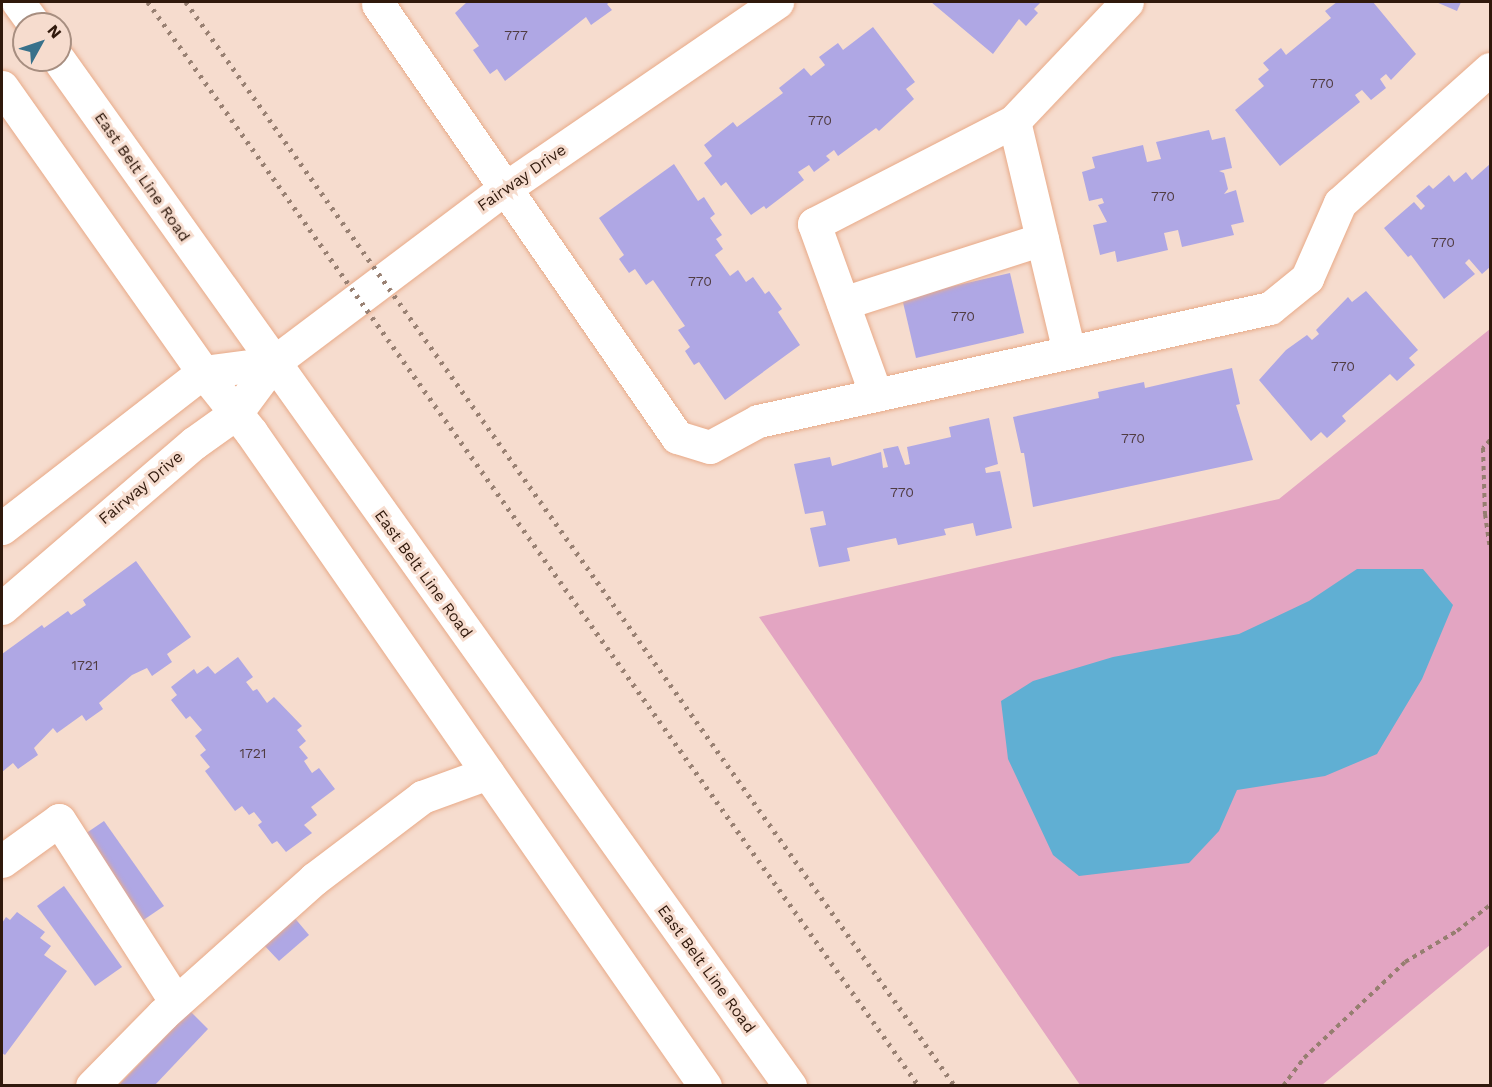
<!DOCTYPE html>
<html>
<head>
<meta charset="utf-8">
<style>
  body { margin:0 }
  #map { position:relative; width:1492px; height:1087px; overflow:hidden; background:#f6dcce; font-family:"Work Sans",sans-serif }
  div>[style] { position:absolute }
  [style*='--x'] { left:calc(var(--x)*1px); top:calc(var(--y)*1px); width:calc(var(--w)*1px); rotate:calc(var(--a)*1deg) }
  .green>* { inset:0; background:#e3a5c2 }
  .water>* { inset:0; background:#60afd3 }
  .building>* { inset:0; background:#afa7e4 }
  .path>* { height:4px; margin-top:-2px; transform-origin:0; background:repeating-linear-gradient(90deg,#967e70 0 4.5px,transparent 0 9px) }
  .roads { filter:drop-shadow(0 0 2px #e8aa88) drop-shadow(0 0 2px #e8aa88) }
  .minor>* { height:33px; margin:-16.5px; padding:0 16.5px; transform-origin:16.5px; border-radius:16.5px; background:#fff }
  .major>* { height:33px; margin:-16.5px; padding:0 16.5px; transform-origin:16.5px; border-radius:16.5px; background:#fff }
  .rail>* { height:4.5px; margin-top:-2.25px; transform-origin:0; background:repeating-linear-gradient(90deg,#998173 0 3px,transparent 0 9px) }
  span { translate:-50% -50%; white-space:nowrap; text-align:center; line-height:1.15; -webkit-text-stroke:6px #f6dcce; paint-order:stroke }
  .number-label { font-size:14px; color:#503c42 }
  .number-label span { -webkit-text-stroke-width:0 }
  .street-label { font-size:16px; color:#30190c }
  .frame { position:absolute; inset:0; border:3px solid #30190c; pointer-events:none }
  .north { position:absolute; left:12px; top:12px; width:60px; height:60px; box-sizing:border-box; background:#f6dcce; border:2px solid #a78e80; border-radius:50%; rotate:50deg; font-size:16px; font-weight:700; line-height:24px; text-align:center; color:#30190c }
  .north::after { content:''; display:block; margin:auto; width:21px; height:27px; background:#38718b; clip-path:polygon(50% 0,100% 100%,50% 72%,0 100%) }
</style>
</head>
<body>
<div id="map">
  <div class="green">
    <div style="clip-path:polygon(1490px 329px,1490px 945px,1322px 1085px,1080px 1085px,759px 617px,1279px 499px)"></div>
  </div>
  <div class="water">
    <div style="clip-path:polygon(1357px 569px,1423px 569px,1453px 605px,1422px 679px,1377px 754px,1325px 776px,1237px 790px,1219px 831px,1189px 863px,1079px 876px,1053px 855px,1008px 759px,1001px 701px,1033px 681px,1113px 657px,1239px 634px,1309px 601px)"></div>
  </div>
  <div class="building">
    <div style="clip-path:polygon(467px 2px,610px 2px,607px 4px,612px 10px,591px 25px,586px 17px,505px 81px,497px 69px,490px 74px,473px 50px,479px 46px,455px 13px)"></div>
    <div style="clip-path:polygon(931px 2px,1041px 2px,1034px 9px,1038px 13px,1026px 26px,1019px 19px,993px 54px)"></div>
    <div style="clip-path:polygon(1337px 2px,1373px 2px,1416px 54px,1391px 80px,1386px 74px,1380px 79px,1386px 88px,1371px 100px,1362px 90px,1355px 95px,1360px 102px,1280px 166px,1235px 110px,1264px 86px,1258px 79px,1269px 70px,1263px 63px,1281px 48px,1286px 55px,1331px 18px,1325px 11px)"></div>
    <div style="clip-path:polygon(1436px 2px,1461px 2px,1457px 11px)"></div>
    <div style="clip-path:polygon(873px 27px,915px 82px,906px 89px,914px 99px,879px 131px,876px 128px,838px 156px,834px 150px,826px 156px,830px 160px,814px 172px,809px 165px,798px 172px,804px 180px,766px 209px,764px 206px,751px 215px,726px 182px,721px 186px,704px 163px,712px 156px,704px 145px,733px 122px,737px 127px,783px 93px,779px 88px,804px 68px,811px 76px,825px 65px,819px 57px,838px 43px,843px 50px)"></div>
    <div style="clip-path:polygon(1209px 130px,1212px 140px,1225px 137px,1232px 168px,1219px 171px,1224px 173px,1228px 189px,1224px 194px,1236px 190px,1244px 222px,1231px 225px,1234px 235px,1182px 247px,1178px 230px,1164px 233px,1168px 250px,1117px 262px,1115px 251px,1100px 255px,1093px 225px,1107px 222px,1098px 205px,1104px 203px,1102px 198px,1089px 201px,1082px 172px,1095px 168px,1092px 157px,1143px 145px,1147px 162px,1161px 159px,1156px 142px)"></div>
    <div style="clip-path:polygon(674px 164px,698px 201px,704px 197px,715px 214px,710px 218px,722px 235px,716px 239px,723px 249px,715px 255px,730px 276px,738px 270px,746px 282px,753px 277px,765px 294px,769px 291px,782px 309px,778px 312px,800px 345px,725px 400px,699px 362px,694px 365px,685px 351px,690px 347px,678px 330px,685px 326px,653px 280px,646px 285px,635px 269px,629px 273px,619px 259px,624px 255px,599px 218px)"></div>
    <div style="clip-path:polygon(1490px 164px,1490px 267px,1482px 274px,1469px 259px,1465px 263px,1475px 274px,1444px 299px,1411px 255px,1408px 257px,1384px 228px,1414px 202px,1421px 210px,1425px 206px,1416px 196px,1429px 185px,1433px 189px,1449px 175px,1454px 182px,1466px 172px,1472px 180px)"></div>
    <div style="clip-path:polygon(1010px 273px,1024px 333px,916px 358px,902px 298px)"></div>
    <div style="clip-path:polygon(1366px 291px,1418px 350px,1409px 358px,1415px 365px,1397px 381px,1390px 374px,1342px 416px,1346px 421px,1327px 438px,1321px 432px,1311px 441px,1259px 380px,1286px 350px,1307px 335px,1312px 340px,1319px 334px,1316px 330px,1348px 297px,1352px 302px)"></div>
    <div style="clip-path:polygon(1232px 368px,1240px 404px,1236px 405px,1253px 460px,1033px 507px,1024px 453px,1021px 453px,1013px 417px,1099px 398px,1098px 392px,1144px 382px,1145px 388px)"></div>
    <div style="clip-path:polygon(989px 418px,998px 464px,985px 468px,986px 473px,1000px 471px,1012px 528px,976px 536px,973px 523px,944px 529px,946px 535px,898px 545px,896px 538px,847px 548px,850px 561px,819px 567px,810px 528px,826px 525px,823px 511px,805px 514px,794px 464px,830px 457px,832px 466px,881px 452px,883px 468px,888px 467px,883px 449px,898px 446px,905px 465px,910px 464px,907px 447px,951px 437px,949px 427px)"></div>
    <div style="clip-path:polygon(136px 561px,191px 637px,167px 654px,172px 662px,152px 676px,147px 668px,132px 675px,99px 703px,103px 709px,86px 721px,82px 715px,57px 733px,53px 728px,34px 748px,38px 755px,18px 769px,13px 763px,2px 772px,2px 654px,42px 625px,44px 628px,68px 611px,71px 615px,86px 605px,83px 600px)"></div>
    <div style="clip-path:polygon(238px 657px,253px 677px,246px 682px,253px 691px,257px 689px,267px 703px,274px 697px,302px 726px,297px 730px,306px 741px,299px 747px,308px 758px,304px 761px,312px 773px,319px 768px,335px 789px,311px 807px,317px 815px,304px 825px,312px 833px,286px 852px,277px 841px,272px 844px,258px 825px,262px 822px,254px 812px,249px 815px,242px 806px,235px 811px,205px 771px,210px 767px,200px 755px,206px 750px,195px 736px,202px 730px,190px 716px,186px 719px,171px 700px,177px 695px,171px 687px,194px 669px,197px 674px,208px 666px,215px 674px)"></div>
    <div style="clip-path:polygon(104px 821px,164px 906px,142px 921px,82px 836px)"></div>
    <div style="clip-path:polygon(64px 886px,122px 967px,95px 986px,37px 906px)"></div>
    <div style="clip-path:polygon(17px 912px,45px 932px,40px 938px,51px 946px,44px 955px,67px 971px,5px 1055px,2px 1053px,2px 923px,6px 917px,10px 920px)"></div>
    <div style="clip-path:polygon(293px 916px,309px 935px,279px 961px,262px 943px)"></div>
    <div style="clip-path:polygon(190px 1011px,208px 1029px,154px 1086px,118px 1086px)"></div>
  </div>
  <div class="path">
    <div style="--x:1490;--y:440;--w:11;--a:131"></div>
    <div style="--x:1483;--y:448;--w:66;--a:88.3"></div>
    <div style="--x:1485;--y:514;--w:35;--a:82"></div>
    <div style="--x:1283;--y:1086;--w:35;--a:-53"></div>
    <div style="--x:1304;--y:1058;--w:139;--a:-43.5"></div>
    <div style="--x:1405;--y:962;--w:61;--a:-30.8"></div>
    <div style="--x:1457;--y:931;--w:42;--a:-38.2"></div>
  </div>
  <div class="roads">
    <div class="minor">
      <div style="--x:378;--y:4;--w:526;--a:55.37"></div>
      <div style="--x:677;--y:437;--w:34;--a:17"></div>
      <div style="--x:710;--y:447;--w:55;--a:-28.4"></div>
      <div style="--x:758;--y:421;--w:524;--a:-12.45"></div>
      <div style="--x:1270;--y:308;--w:48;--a:-39"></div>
      <div style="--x:1307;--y:278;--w:82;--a:-66.3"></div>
      <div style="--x:1340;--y:203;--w:201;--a:-41.8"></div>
      <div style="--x:1014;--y:121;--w:164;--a:-46.5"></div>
      <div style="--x:843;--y:303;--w:209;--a:-17.8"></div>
      <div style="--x:876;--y:395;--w:182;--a:-109.9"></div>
      <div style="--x:814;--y:224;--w:225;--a:-27.2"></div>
      <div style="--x:1014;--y:121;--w:237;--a:76.6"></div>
      <div style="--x:2;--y:528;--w:254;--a:-37.8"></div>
      <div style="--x:203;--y:372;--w:71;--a:-7.3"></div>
      <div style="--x:2;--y:608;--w:253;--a:-40.7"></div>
      <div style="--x:194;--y:443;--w:52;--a:-35.5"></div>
      <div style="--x:236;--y:413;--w:62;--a:-53.5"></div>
      <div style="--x:273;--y:363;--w:289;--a:-37"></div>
      <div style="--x:504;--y:189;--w:331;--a:-34.4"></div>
      <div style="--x:2;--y:861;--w:70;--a:-35.7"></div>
      <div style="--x:59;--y:820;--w:216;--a:57.3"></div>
      <div style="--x:92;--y:1086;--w:101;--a:-45.4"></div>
      <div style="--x:163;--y:1014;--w:203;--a:-41.8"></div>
      <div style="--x:314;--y:879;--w:136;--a:-37.2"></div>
      <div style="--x:422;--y:797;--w:70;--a:-20"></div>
    </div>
    <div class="major">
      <div style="--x:18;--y:2;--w:27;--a:54"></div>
      <div style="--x:59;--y:60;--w:1260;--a:54.53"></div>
      <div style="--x:2;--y:87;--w:349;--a:54.8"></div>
      <div style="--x:203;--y:372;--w:77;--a:51.3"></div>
      <div style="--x:251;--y:432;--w:796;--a:55.23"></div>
    </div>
  </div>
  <div class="rail">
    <div style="--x:148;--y:2;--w:1330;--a:54.58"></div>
    <div style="--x:186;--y:2;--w:1329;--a:54.65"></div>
  </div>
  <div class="number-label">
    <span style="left:516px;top:35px">777</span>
    <span style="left:1322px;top:83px">770</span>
    <span style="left:820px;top:120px">770</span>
    <span style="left:1163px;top:196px">770</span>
    <span style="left:1443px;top:242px">770</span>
    <span style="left:700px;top:281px">770</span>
    <span style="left:963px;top:316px">770</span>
    <span style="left:1343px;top:366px">770</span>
    <span style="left:1133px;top:438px">770</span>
    <span style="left:902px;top:492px">770</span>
    <span style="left:85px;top:665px">1721</span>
    <span style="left:253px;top:753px">1721</span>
  </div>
  <div class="street-label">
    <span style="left:142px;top:177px;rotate:55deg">East Belt Line Road</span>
    <span style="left:522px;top:178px;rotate:-35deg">Fairway Drive</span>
    <span style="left:141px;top:488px;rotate:-40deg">Fairway Drive</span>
    <span style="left:423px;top:574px;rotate:54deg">East Belt Line Road</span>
    <span style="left:706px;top:969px;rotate:54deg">East Belt Line Road</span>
  </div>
  <div class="frame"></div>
  <div class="north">N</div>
</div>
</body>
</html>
